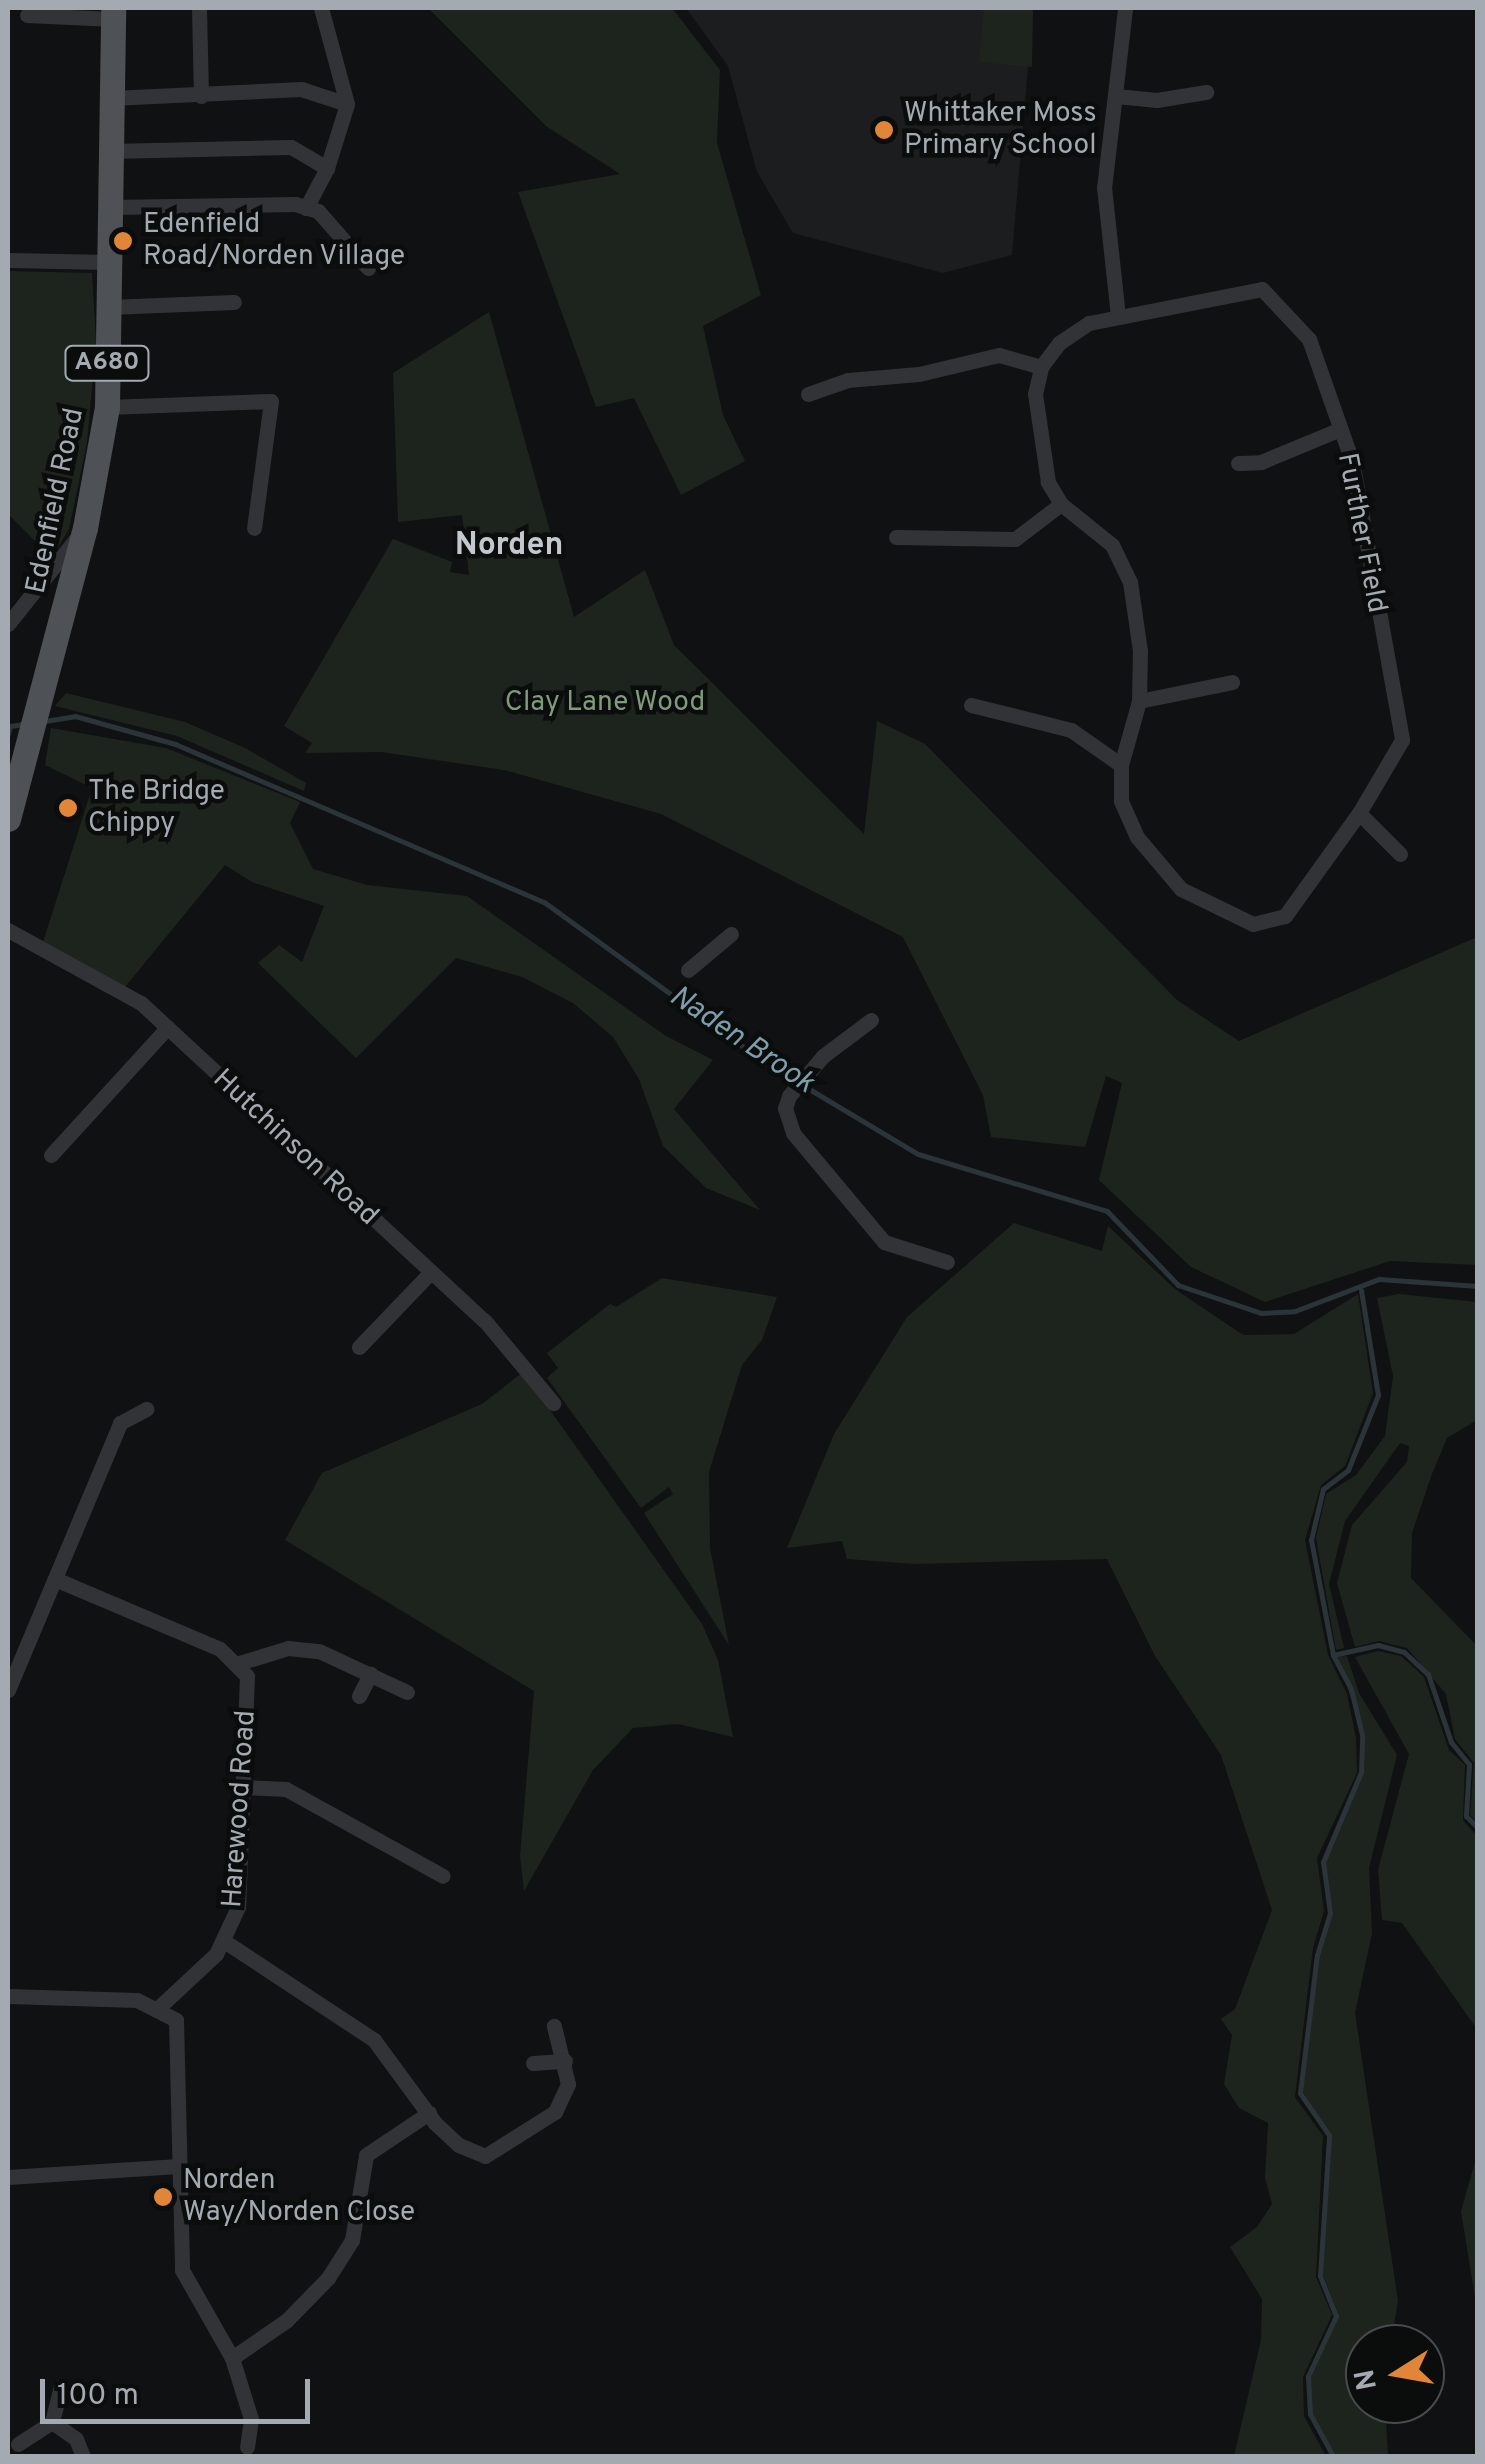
<!DOCTYPE html>
<html>
<head>
<meta charset="utf-8">
<style>
  body { margin:0 }
  #map { position:relative; width:1485px; height:2464px; overflow:hidden; background:#101112; font-family:Overpass,sans-serif }
  div>[style] { position:absolute }
  [style*='--x'] { left:calc(var(--x)*1px); top:calc(var(--y)*1px); width:calc(var(--w)*1px); rotate:calc(var(--a)*1deg) }
  .built>* { inset:0; background:#1c1d1e }
  .green>* { inset:0; background:#1d241d }
  .stream>* { height:5px; margin:-2.5px; padding:0 2.5px; transform-origin:2.5px; border-radius:2.5px; background:#2b3539 }
  .street>* { height:15px; margin:-7.5px; padding:0 7.5px; transform-origin:7.5px; border-radius:7.5px; background:#323336 }
  .primary>* { height:25px; margin:-12.5px; padding:0 12.5px; transform-origin:12.5px; border-radius:12.5px; background:#4e5155 }
  .dots>* { width:28px; height:28px; translate:-50% -50%; box-sizing:border-box; border:5px solid #0b0c0c; border-radius:50% }
  span { translate:-50% -50%; white-space:nowrap; text-align:center; line-height:1.15; -webkit-text-stroke:9px #0b0c0c; paint-order:stroke }
  .shield-label span { padding:2px 8px; background:#0b0c0c; border:2px solid; border-radius:8px; -webkit-text-stroke-width:0 }
  .shield-label { font-size:25px; color:#a3aab1; font-weight:700 }
  .poi-label { font-size:28px; color:#a3aab1 }
  .left { translate:0 -50%; text-align:left }
  .street-label { font-size:28px; color:#a3aab1 }
  .park-label { font-size:28px; color:#809b7b }
  .water-label { font-size:30px; color:#7c9eaa; font-style:italic }
  .quarter-label { font-size:32px; color:#c3c8ce; font-weight:700 }
  .frame { position:absolute; inset:0; border:10px solid #a3aab1; pointer-events:none }
  .north { position:absolute; left:1345px; top:2324px; width:100px; height:100px; box-sizing:border-box; background:#0b0c0c; border:2px solid #484b4e; border-radius:50%; rotate:259deg; font-size:28px; font-weight:700; line-height:40px; text-align:center; color:#a3aab1 }
  .north::after { content:''; display:block; margin:auto; width:35px; height:45px; background:#e18639; clip-path:polygon(50% 0,100% 100%,50% 72%,0 100%) }
  .scale { position:absolute; left:40px; top:2379px; width:270px; height:45px; box-sizing:border-box; border:5px solid #a3aab1; border-top:0; padding-left:12px; font-size:30px; line-height:35px; white-space:nowrap; color:#a3aab1; -webkit-text-stroke:8px #0b0c0c; paint-order:stroke }
</style>
</head>
<body>
<div id="map">
  <div class="built">
    <div style="clip-path:polygon(686px 8px,1033px 8px,1012px 255px,943px 273px,793px 233px,757px 172px,728px 66px)"></div>
  </div>
  <div class="green">
    <div style="clip-path:polygon(428px 8px,672px 8px,720px 70px,717px 143px,761px 295px,703px 326px,723px 415px,745px 461px,681px 495px,634px 398px,596px 407px,518px 192px,620px 174px,546px 126px)"></div>
    <div style="clip-path:polygon(1033px 8px,1032px 67px,979px 62px,984px 12px,973px 8px)"></div>
    <div style="clip-path:polygon(8px 271px,92px 273px,96px 342px,87px 443px,69px 529px,52px 558px,8px 514px)"></div>
    <div style="clip-path:polygon(489px 312px,574px 617px,645px 570px,674px 645px,864px 834px,877px 721px,925px 744px,1177px 1000px,1239px 1041px,1477px 937px,1477px 1265px,1390px 1261px,1265px 1302px,1191px 1267px,1099px 1180px,1122px 1083px,1106px 1076px,1085px 1147px,991px 1137px,983px 1095px,903px 937px,661px 814px,504px 770px,381px 752px,305px 753px,312px 743px,284px 726px,393px 539px,452px 562px,450px 572px,469px 575px,462px 515px,398px 522px,393px 373px)"></div>
    <div style="clip-path:polygon(66px 693px,185px 722px,245px 748px,306px 783px,304px 791px,177px 736px,55px 706px)"></div>
    <div style="clip-path:polygon(51px 728px,166px 748px,300px 802px,290px 823px,313px 869px,367px 885px,467px 896px,666px 1036px,713px 1060px,674px 1109px,760px 1210px,706px 1188px,663px 1146px,639px 1079px,613px 1037px,573px 1003px,522px 977px,456px 958px,356px 1058px,258px 963px,279px 945px,302px 962px,324px 906px,252px 882px,225px 865px,125px 987px,43px 942px,92px 788px,45px 765px)"></div>
    <div style="clip-path:polygon(1014px 1223px,1102px 1251px,1108px 1226px,1175px 1289px,1243px 1335px,1294px 1334px,1358px 1294px,1373px 1393px,1345px 1466px,1321px 1485px,1305px 1540px,1328px 1655px,1347px 1694px,1356px 1738px,1357px 1773px,1317px 1858px,1324px 1911px,1313px 1948px,1295px 2097px,1323px 2136px,1316px 2277px,1332px 2315px,1303px 2377px,1304px 2416px,1326px 2456px,1234px 2456px,1261px 2340px,1262px 2299px,1230px 2247px,1257px 2227px,1272px 2204px,1265px 2178px,1268px 2123px,1239px 2108px,1224px 2084px,1232px 2035px,1221px 2019px,1235px 2009px,1272px 1910px,1221px 1755px,1155px 1656px,1107px 1559px,914px 1564px,847px 1559px,842px 1541px,787px 1548px,834px 1434px,907px 1317px)"></div>
    <div style="clip-path:polygon(662px 1278px,777px 1297px,762px 1340px,742px 1365px,709px 1472px,710px 1548px,729px 1645px,644px 1513px,673px 1494px,669px 1487px,641px 1508px,547px 1378px,558px 1368px,547px 1353px,610px 1304px,616px 1307px)"></div>
    <div style="clip-path:polygon(1399px 1294px,1477px 1302px,1477px 1420px,1447px 1438px,1432px 1474px,1412px 1533px,1411px 1578px,1477px 1646px,1477px 1823px,1470px 1815px,1474px 1763px,1455px 1739px,1446px 1694px,1407px 1648px,1379px 1641px,1355px 1647px,1337px 1583px,1352px 1525px,1407px 1462px,1409px 1446px,1400px 1443px,1345px 1521px,1329px 1584px,1344px 1648px,1336px 1650px,1316px 1538px,1326px 1494px,1356px 1475px,1385px 1436px,1393px 1376px,1377px 1298px)"></div>
    <div style="clip-path:polygon(523px 1372px,702px 1624px,718px 1660px,733px 1737px,678px 1724px,633px 1728px,593px 1770px,524px 1891px,520px 1856px,534px 1691px,285px 1540px,322px 1473px,482px 1404px)"></div>
    <div style="clip-path:polygon(1378px 1651px,1401px 1656px,1424px 1677px,1449px 1750px,1465px 1765px,1463px 1820px,1477px 1836px,1477px 2029px,1402px 1923px,1382px 1920px,1378px 1870px,1409px 1754px,1355px 1657px)"></div>
    <div style="clip-path:polygon(1347px 1656px,1359px 1693px,1397px 1755px,1369px 1868px,1372px 1933px,1355px 2013px,1398px 2301px,1391px 2344px,1365px 2344px,1365px 2404px,1385px 2404px,1388px 2456px,1335px 2456px,1312px 2413px,1310px 2377px,1339px 2316px,1323px 2275px,1331px 2134px,1303px 2092px,1318px 1956px,1332px 1913px,1325px 1863px,1363px 1773px,1363px 1734px,1337px 1657px)"></div>
    <div style="clip-path:polygon(1477px 2155px,1477px 2310px,1461px 2211px)"></div>
  </div>
  <div class="stream">
    <div style="--x:45;--y:721;--w:30;--a:-9"></div>
    <div style="--x:75;--y:716;--w:104;--a:15.6"></div>
    <div style="--x:175;--y:744;--w:401;--a:23.2"></div>
    <div style="--x:544;--y:902;--w:272;--a:36"></div>
    <div style="--x:764;--y:1062;--w:179;--a:30.9"></div>
    <div style="--x:918;--y:1154;--w:197;--a:16.8"></div>
    <div style="--x:1107;--y:1211;--w:103;--a:46.2"></div>
    <div style="--x:1178;--y:1285;--w:88;--a:18.6"></div>
    <div style="--x:1261;--y:1313;--w:34;--a:-3"></div>
    <div style="--x:1295;--y:1311;--w:90;--a:-20.9"></div>
    <div style="--x:1379;--y:1279;--w:99;--a:4"></div>
    <div style="--x:8;--y:734;--w:8;--a:-76"></div>
    <div style="--x:10;--y:726;--w:14;--a:-8"></div>
    <div style="--x:1333;--y:1655;--w:46;--a:-12.5"></div>
    <div style="--x:1378;--y:1645;--w:27;--a:15"></div>
    <div style="--x:1404;--y:1652;--w:33;--a:43"></div>
    <div style="--x:1428;--y:1674;--w:72;--a:71.3"></div>
    <div style="--x:1451;--y:1742;--w:28;--a:51"></div>
    <div style="--x:1469;--y:1764;--w:52;--a:93.3"></div>
    <div style="--x:1466;--y:1816;--w:17;--a:45"></div>
    <div style="--x:1333;--y:2456;--w:48;--a:-118.7"></div>
    <div style="--x:1310;--y:2414;--w:38;--a:-93"></div>
    <div style="--x:1308;--y:2376;--w:66;--a:-65"></div>
    <div style="--x:1336;--y:2316;--w:43;--a:-111.8"></div>
    <div style="--x:1320;--y:2276;--w:141;--a:-86.3"></div>
    <div style="--x:1329;--y:2135;--w:51;--a:-124.6"></div>
    <div style="--x:1300;--y:2093;--w:139;--a:-83"></div>
    <div style="--x:1317;--y:1955;--w:44;--a:-72.8"></div>
    <div style="--x:1330;--y:1913;--w:51;--a:-97.8"></div>
    <div style="--x:1323;--y:1862;--w:98;--a:-67.1"></div>
    <div style="--x:1361;--y:1772;--w:37;--a:-88"></div>
    <div style="--x:1362;--y:1735;--w:47;--a:-103.4"></div>
    <div style="--x:1351;--y:1689;--w:38;--a:-118"></div>
    <div style="--x:1333;--y:1655;--w:117;--a:-100.8"></div>
    <div style="--x:1311;--y:1540;--w:52;--a:-76.8"></div>
    <div style="--x:1323;--y:1489;--w:31;--a:-37"></div>
    <div style="--x:1348;--y:1470;--w:81;--a:-68.2"></div>
    <div style="--x:1378;--y:1395;--w:106;--a:-99.2"></div>
  </div>
  <div class="street">
    <div style="--x:199;--y:8;--w:88;--a:88.7"></div>
    <div style="--x:321;--y:8;--w:99;--a:74.8"></div>
    <div style="--x:27;--y:15;--w:86;--a:2.7"></div>
    <div style="--x:1116;--y:96;--w:41;--a:5.6"></div>
    <div style="--x:1157;--y:100;--w:50;--a:-9.3"></div>
    <div style="--x:111;--y:98;--w:190;--a:-2.7"></div>
    <div style="--x:301;--y:89;--w:48;--a:18.1"></div>
    <div style="--x:110;--y:151;--w:181;--a:-1.3"></div>
    <div style="--x:291;--y:147;--w:42;--a:30.3"></div>
    <div style="--x:109;--y:207;--w:186;--a:-0.9"></div>
    <div style="--x:295;--y:204;--w:24;--a:17"></div>
    <div style="--x:318;--y:211;--w:76;--a:48.7"></div>
    <div style="--x:306;--y:208;--w:45;--a:-62.3"></div>
    <div style="--x:327;--y:168;--w:67;--a:-72.6"></div>
    <div style="--x:8;--y:260;--w:101;--a:1.1"></div>
    <div style="--x:1262;--y:289;--w:69;--a:46.8"></div>
    <div style="--x:1309;--y:339;--w:129;--a:70.6"></div>
    <div style="--x:1352;--y:461;--w:283;--a:79.8"></div>
    <div style="--x:1402;--y:740;--w:85;--a:120.5"></div>
    <div style="--x:1359;--y:813;--w:127;--a:125.7"></div>
    <div style="--x:1285;--y:916;--w:33;--a:166"></div>
    <div style="--x:1253;--y:924;--w:80;--a:-154.1"></div>
    <div style="--x:1181;--y:889;--w:68;--a:-130.2"></div>
    <div style="--x:1137;--y:837;--w:39;--a:-114"></div>
    <div style="--x:1121;--y:801;--w:36;--a:-90"></div>
    <div style="--x:1121;--y:765;--w:66;--a:-74.3"></div>
    <div style="--x:1139;--y:701;--w:50;--a:-88.9"></div>
    <div style="--x:1140;--y:651;--w:70;--a:-98.2"></div>
    <div style="--x:1130;--y:582;--w:41;--a:-115.9"></div>
    <div style="--x:1112;--y:545;--w:65;--a:-141.2"></div>
    <div style="--x:1061;--y:504;--w:26;--a:-121"></div>
    <div style="--x:1048;--y:482;--w:89;--a:-98.4"></div>
    <div style="--x:1035;--y:394;--w:28;--a:-77"></div>
    <div style="--x:1041;--y:367;--w:30;--a:-53"></div>
    <div style="--x:1059;--y:343;--w:36;--a:-34"></div>
    <div style="--x:1089;--y:323;--w:176;--a:-11.1"></div>
    <div style="--x:109;--y:307;--w:125;--a:-2.3"></div>
    <div style="--x:1118;--y:316;--w:129;--a:-96.2"></div>
    <div style="--x:1104;--y:188;--w:181;--a:-83.3"></div>
    <div style="--x:808;--y:394;--w:42;--a:-19.3"></div>
    <div style="--x:848;--y:380;--w:71;--a:-4.8"></div>
    <div style="--x:919;--y:374;--w:82;--a:-13.4"></div>
    <div style="--x:999;--y:355;--w:44;--a:15.9"></div>
    <div style="--x:107;--y:407;--w:164;--a:-2.1"></div>
    <div style="--x:271;--y:401;--w:128;--a:97.6"></div>
    <div style="--x:1238;--y:463;--w:23;--a:-2"></div>
    <div style="--x:1261;--y:462;--w:83;--a:-22.6"></div>
    <div style="--x:896;--y:537;--w:119;--a:1"></div>
    <div style="--x:1015;--y:539;--w:58;--a:-37.3"></div>
    <div style="--x:8;--y:624;--w:114;--a:-51.4"></div>
    <div style="--x:1139;--y:701;--w:95;--a:-11.5"></div>
    <div style="--x:971;--y:705;--w:103;--a:14"></div>
    <div style="--x:1071;--y:730;--w:61;--a:35"></div>
    <div style="--x:1359;--y:813;--w:58;--a:45"></div>
    <div style="--x:8;--y:930;--w:152;--a:28.8"></div>
    <div style="--x:141;--y:1003;--w:468;--a:42.8"></div>
    <div style="--x:485;--y:1321;--w:107;--a:50.3"></div>
    <div style="--x:688;--y:970;--w:56;--a:-39.9"></div>
    <div style="--x:871;--y:1020;--w:60;--a:143.1"></div>
    <div style="--x:823;--y:1056;--w:52;--a:130.4"></div>
    <div style="--x:789;--y:1096;--w:13;--a:108"></div>
    <div style="--x:785;--y:1108;--w:26;--a:72"></div>
    <div style="--x:793;--y:1133;--w:142;--a:50.1"></div>
    <div style="--x:884;--y:1242;--w:66;--a:17.6"></div>
    <div style="--x:51;--y:1155;--w:173;--a:-47.6"></div>
    <div style="--x:359;--y:1347;--w:103;--a:-46.2"></div>
    <div style="--x:55;--y:1579;--w:179;--a:23"></div>
    <div style="--x:220;--y:1649;--w:38;--a:45"></div>
    <div style="--x:247;--y:1676;--w:231;--a:92.2"></div>
    <div style="--x:238;--y:1907;--w:52;--a:115.1"></div>
    <div style="--x:216;--y:1954;--w:82;--a:137"></div>
    <div style="--x:236;--y:1664;--w:54;--a:-17.1"></div>
    <div style="--x:288;--y:1648;--w:31;--a:6"></div>
    <div style="--x:319;--y:1651;--w:97;--a:25"></div>
    <div style="--x:8;--y:1690;--w:290;--a:-67.2"></div>
    <div style="--x:120;--y:1423;--w:30;--a:-28"></div>
    <div style="--x:359;--y:1696;--w:25;--a:-63"></div>
    <div style="--x:244;--y:1787;--w:42;--a:2.7"></div>
    <div style="--x:286;--y:1789;--w:179;--a:29"></div>
    <div style="--x:224;--y:1941;--w:180;--a:33.4"></div>
    <div style="--x:374;--y:2040;--w:103;--a:53.7"></div>
    <div style="--x:435;--y:2123;--w:33;--a:43"></div>
    <div style="--x:459;--y:2145;--w:28;--a:23"></div>
    <div style="--x:485;--y:2156;--w:83;--a:-32.2"></div>
    <div style="--x:555;--y:2112;--w:31;--a:-65"></div>
    <div style="--x:568;--y:2084;--w:60;--a:-103.6"></div>
    <div style="--x:8;--y:1996;--w:129;--a:1.8"></div>
    <div style="--x:137;--y:2000;--w:44;--a:27.1"></div>
    <div style="--x:176;--y:2020;--w:250;--a:88.6"></div>
    <div style="--x:182;--y:2270;--w:101;--a:60.4"></div>
    <div style="--x:232;--y:2358;--w:64;--a:72.7"></div>
    <div style="--x:251;--y:2419;--w:28;--a:98"></div>
    <div style="--x:533;--y:2063;--w:32;--a:-4"></div>
    <div style="--x:8;--y:2177;--w:171;--a:-3.7"></div>
    <div style="--x:232;--y:2358;--w:67;--a:-34.6"></div>
    <div style="--x:287;--y:2320;--w:59;--a:-45.7"></div>
    <div style="--x:328;--y:2278;--w:45;--a:-57.7"></div>
    <div style="--x:352;--y:2240;--w:86;--a:-80.6"></div>
    <div style="--x:366;--y:2155;--w:76;--a:-33.7"></div>
    <div style="--x:52;--y:2422;--w:29;--a:35"></div>
    <div style="--x:76;--y:2439;--w:18;--a:68"></div>
    <div style="--x:18;--y:2444;--w:40;--a:-32.9"></div>
    <div style="--x:52;--y:2422;--w:36;--a:-76"></div>
  </div>
  <div class="primary">
    <div style="--x:8;--y:819;--w:301;--a:-75.2"></div>
    <div style="--x:85;--y:528;--w:123;--a:-79.7"></div>
    <div style="--x:107;--y:407;--w:399;--a:-89.1"></div>
  </div>
  <div class="dots">
    <div style="left:884px;top:130px;background:#e18639"></div>
    <div style="left:123px;top:241px;background:#e18639"></div>
    <div style="left:68px;top:808px;background:#e18639"></div>
    <div style="left:163px;top:2197px;background:#e18639"></div>
  </div>
  <div class="shield-label">
    <span style="left:107px;top:363px">A680</span>
  </div>
  <div class="poi-label">
    <span class="left" style="left:904px;top:130px">Whittaker Moss<br>Primary School</span>
    <span class="left" style="left:143px;top:241px">Edenfield<br>Road/Norden Village</span>
    <span class="left" style="left:88px;top:808px">The Bridge<br>Chippy</span>
    <span class="left" style="left:183px;top:2197px">Norden<br>Way/Norden Close</span>
  </div>
  <div class="street-label">
    <span style="left:56px;top:501px;rotate:-78deg">Edenfield Road</span>
    <span style="left:1361px;top:533px;rotate:79deg">Further Field</span>
    <span style="left:295px;top:1148px;rotate:43deg">Hutchinson Road</span>
    <span style="left:240px;top:1809px;rotate:-86deg">Harewood Road</span>
  </div>
  <div class="park-label">
    <span style="left:605px;top:703px">Clay Lane Wood</span>
  </div>
  <div class="water-label">
    <span style="left:741px;top:1041px;rotate:34deg">Naden Brook</span>
  </div>
  <div class="quarter-label">
    <span style="left:509px;top:546px">Norden</span>
  </div>
  <div class="frame"></div>
  <div class="north">N</div>
  <div class="scale">100 m</div>
</div>
</body>
</html>
